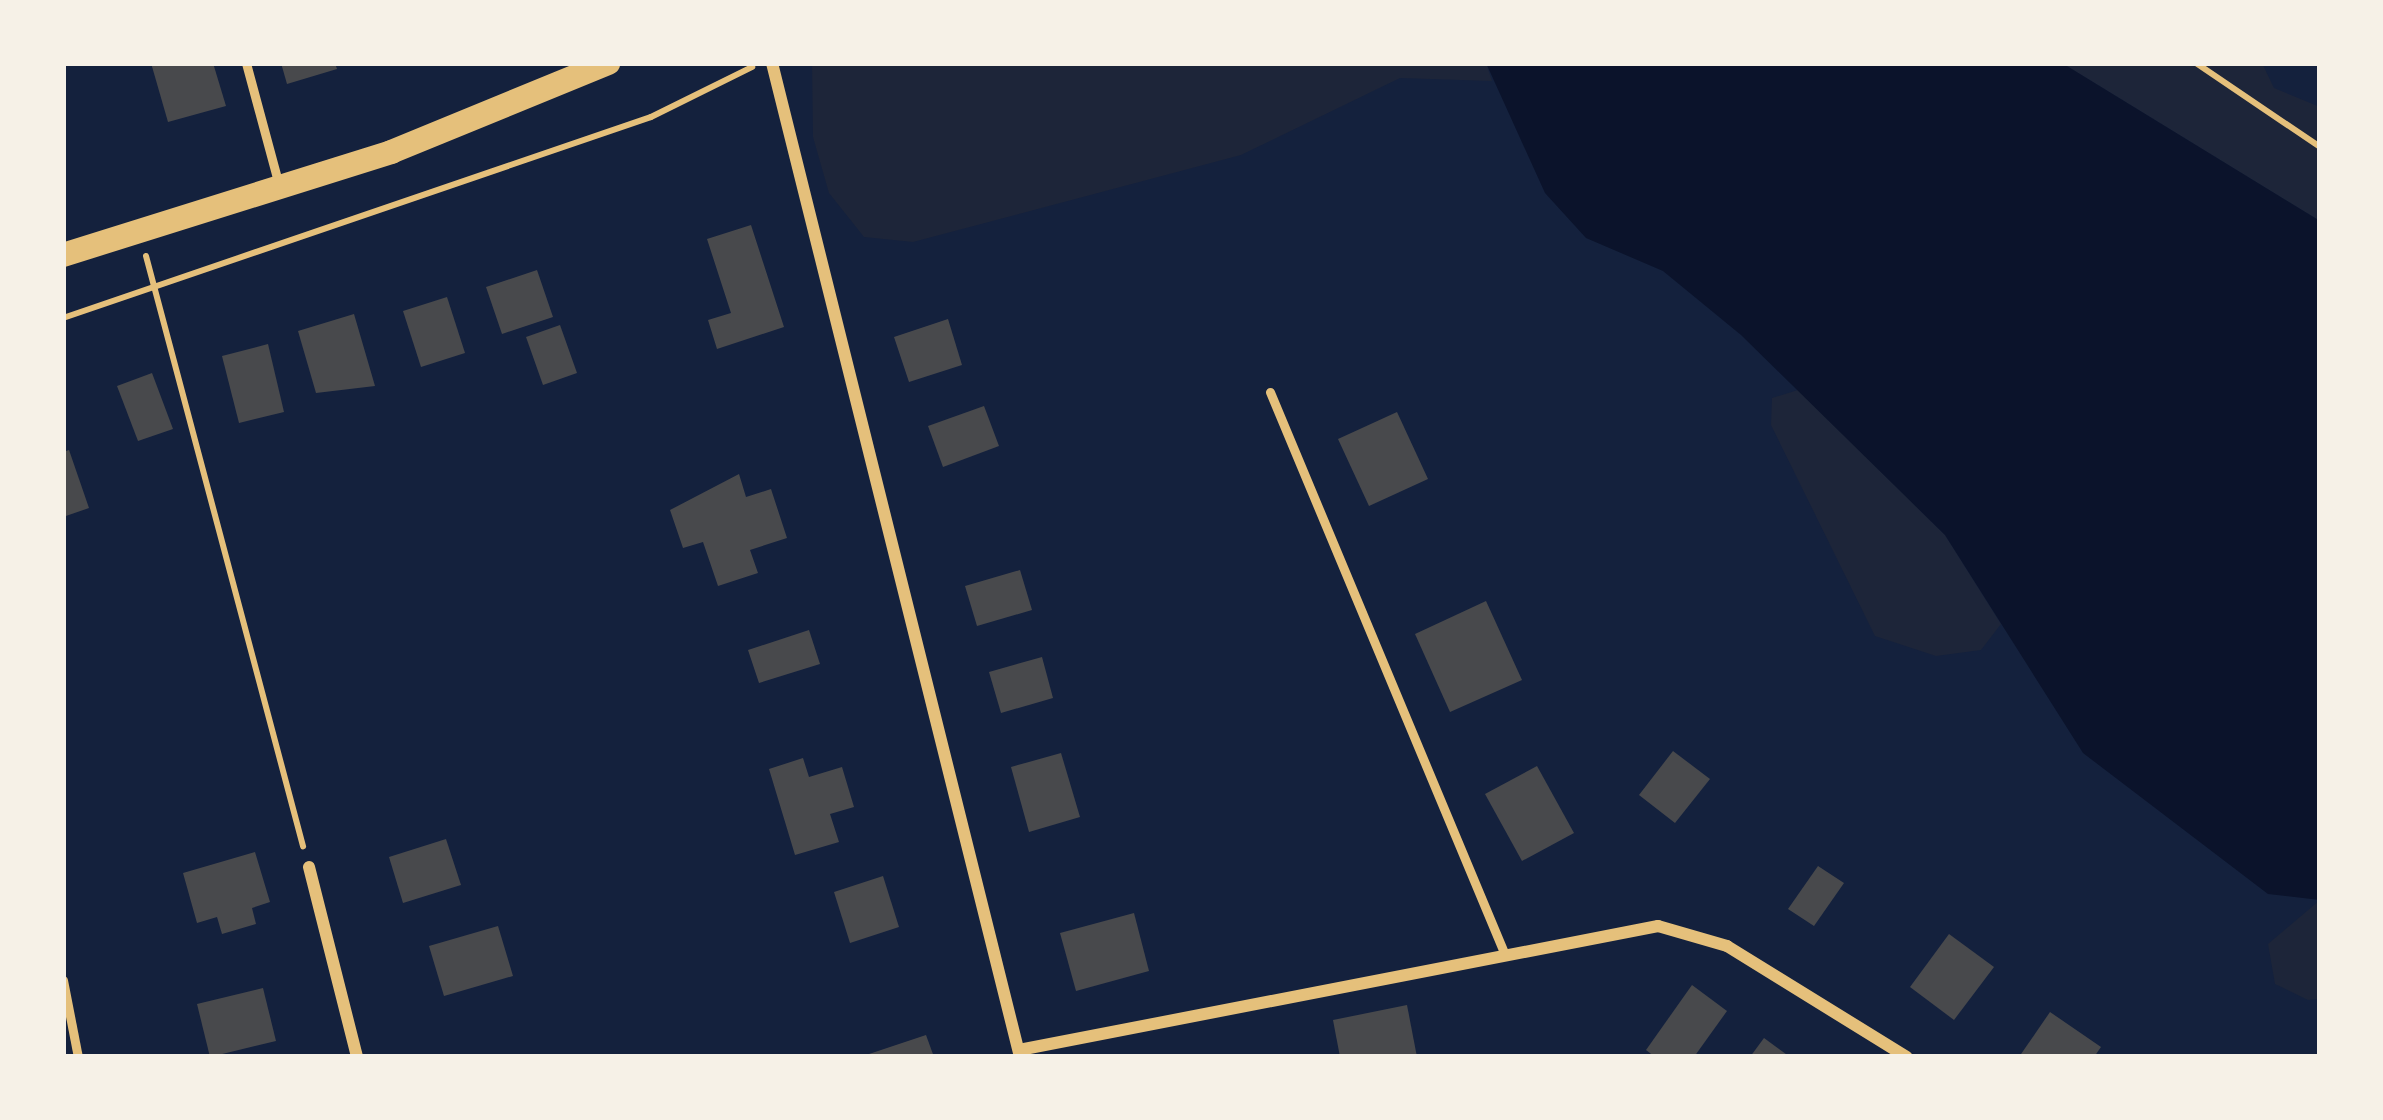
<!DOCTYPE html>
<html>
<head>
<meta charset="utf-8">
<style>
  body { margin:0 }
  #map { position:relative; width:2383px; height:1120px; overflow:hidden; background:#14213d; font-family:Overpass,sans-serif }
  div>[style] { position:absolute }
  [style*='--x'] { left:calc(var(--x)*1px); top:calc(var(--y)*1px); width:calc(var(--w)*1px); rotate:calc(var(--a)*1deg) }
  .green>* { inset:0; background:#1d2539 }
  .water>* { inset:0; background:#0b132b }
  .building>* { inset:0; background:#48494c }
  .path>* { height:6px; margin:-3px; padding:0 3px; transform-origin:3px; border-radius:3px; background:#e5c07b }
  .service>* { height:9px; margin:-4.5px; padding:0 4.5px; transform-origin:4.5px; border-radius:4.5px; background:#e5c07b }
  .minor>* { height:12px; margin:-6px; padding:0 6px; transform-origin:6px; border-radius:6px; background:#e5c07b }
  .secondary>* { height:24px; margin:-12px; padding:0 12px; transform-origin:12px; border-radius:12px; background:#e5c07b }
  span { translate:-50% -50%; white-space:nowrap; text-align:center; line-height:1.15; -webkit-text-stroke:12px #f6f1e7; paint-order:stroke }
  .frame { position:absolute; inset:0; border:66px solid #f6f1e7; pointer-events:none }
</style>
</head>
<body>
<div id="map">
  <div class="green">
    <div style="clip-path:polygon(1486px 63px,1492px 81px,1400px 78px,1241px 155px,913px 242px,864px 237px,829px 193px,813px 137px,812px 63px)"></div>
    <div style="clip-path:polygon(2062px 63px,2262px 63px,2274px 88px,2320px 107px,2320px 221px)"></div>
    <div style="clip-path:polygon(1798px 390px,1945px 535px,2001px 624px,1981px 650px,1936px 656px,1875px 636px,1771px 425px,1772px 398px)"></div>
    <div style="clip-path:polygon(2320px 900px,2320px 999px,2308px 1000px,2275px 984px,2268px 944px)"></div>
  </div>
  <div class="water">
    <div style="clip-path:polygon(1486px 63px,2062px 63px,2320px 221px,2320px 900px,2268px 894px,2083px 753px,1945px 535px,1741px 335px,1663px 271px,1586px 238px,1545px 193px)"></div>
  </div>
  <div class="building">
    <div style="clip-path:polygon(151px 63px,213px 63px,226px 106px,168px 122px)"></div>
    <div style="clip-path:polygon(281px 63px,335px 63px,337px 69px,287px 84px)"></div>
    <div style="clip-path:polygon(751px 225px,784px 327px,717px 349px,708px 320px,731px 313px,707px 239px)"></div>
    <div style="clip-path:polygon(537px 270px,553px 317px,502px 334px,486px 287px)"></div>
    <div style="clip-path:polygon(447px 297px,465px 353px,421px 367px,403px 311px)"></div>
    <div style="clip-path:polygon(354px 314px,375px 386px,316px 393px,298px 331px)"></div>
    <div style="clip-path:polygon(948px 319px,962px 365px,909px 382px,894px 337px)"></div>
    <div style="clip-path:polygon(560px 325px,577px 373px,543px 385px,526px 337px)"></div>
    <div style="clip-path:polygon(268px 344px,284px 412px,239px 423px,222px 356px)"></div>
    <div style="clip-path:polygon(152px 373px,173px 429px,138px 441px,117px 386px)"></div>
    <div style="clip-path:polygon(984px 406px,999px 446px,943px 467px,928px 426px)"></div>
    <div style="clip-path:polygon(1397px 412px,1428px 479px,1369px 506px,1338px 439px)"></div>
    <div style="clip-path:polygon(69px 450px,89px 508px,63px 517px,63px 452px)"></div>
    <div style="clip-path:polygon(739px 474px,746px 497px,771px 489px,787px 538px,750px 550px,758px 573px,718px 586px,703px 542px,683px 548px,670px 510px)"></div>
    <div style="clip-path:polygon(1020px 570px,1032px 610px,977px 626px,965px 586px)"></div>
    <div style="clip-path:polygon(1486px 601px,1522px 680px,1450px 712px,1415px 634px)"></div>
    <div style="clip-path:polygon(809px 630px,820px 664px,759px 683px,748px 650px)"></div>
    <div style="clip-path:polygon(1042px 657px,1053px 698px,1001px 713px,989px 672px)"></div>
    <div style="clip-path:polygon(1673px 751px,1710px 779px,1675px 823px,1639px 795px)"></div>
    <div style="clip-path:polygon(1061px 753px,1080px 817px,1029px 832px,1011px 767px)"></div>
    <div style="clip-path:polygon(803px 758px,809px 777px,842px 767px,854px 807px,830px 814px,839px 842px,795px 855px,769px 769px)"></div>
    <div style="clip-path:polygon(1537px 766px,1574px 833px,1522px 861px,1485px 794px)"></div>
    <div style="clip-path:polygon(446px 839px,461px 885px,403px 903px,389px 857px)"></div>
    <div style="clip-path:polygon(255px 852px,270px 902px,252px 908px,256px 924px,222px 934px,217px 917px,197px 923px,183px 873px)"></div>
    <div style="clip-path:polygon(1818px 866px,1844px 883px,1814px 926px,1788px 909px)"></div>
    <div style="clip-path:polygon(883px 876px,899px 927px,850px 943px,834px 892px)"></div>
    <div style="clip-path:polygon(1134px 913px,1149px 971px,1076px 991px,1060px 933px)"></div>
    <div style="clip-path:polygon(498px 926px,513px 976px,444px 996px,429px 946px)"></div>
    <div style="clip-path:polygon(1949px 934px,1994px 967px,1954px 1020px,1910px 987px)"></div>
    <div style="clip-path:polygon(1692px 985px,1727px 1011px,1694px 1057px,1655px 1057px,1646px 1050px)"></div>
    <div style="clip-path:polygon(263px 988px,276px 1041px,210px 1057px,197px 1004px)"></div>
    <div style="clip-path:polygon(1407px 1005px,1417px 1057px,1340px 1057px,1333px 1020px)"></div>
    <div style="clip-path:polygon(2050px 1012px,2101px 1047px,2094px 1057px,2019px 1057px)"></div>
    <div style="clip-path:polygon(926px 1035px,934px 1057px,863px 1057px,863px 1056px)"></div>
    <div style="clip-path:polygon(1764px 1038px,1790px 1057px,1750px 1057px)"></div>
  </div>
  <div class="path">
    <div style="--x:2196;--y:63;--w:150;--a:34.1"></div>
    <div style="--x:146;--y:256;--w:611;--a:75.1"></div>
    <div style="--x:63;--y:318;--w:621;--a:-18.87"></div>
    <div style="--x:651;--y:117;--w:113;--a:-26.3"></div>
  </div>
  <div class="service">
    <div style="--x:246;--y:63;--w:126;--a:74.9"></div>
    <div style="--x:1270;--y:392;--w:605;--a:67.34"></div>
    <div style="--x:63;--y:980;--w:78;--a:79"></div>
  </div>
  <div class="minor">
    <div style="--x:772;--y:63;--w:1024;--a:75.99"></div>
    <div style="--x:309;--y:867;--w:196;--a:75.8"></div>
    <div style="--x:1019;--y:1050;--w:651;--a:-10.98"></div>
    <div style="--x:1658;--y:926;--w:72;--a:16.2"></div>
    <div style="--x:1727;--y:946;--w:211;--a:31.7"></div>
  </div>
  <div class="secondary">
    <div style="--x:63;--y:255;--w:344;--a:-17.4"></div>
    <div style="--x:391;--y:152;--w:235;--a:-22.3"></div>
  </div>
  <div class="frame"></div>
</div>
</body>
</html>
